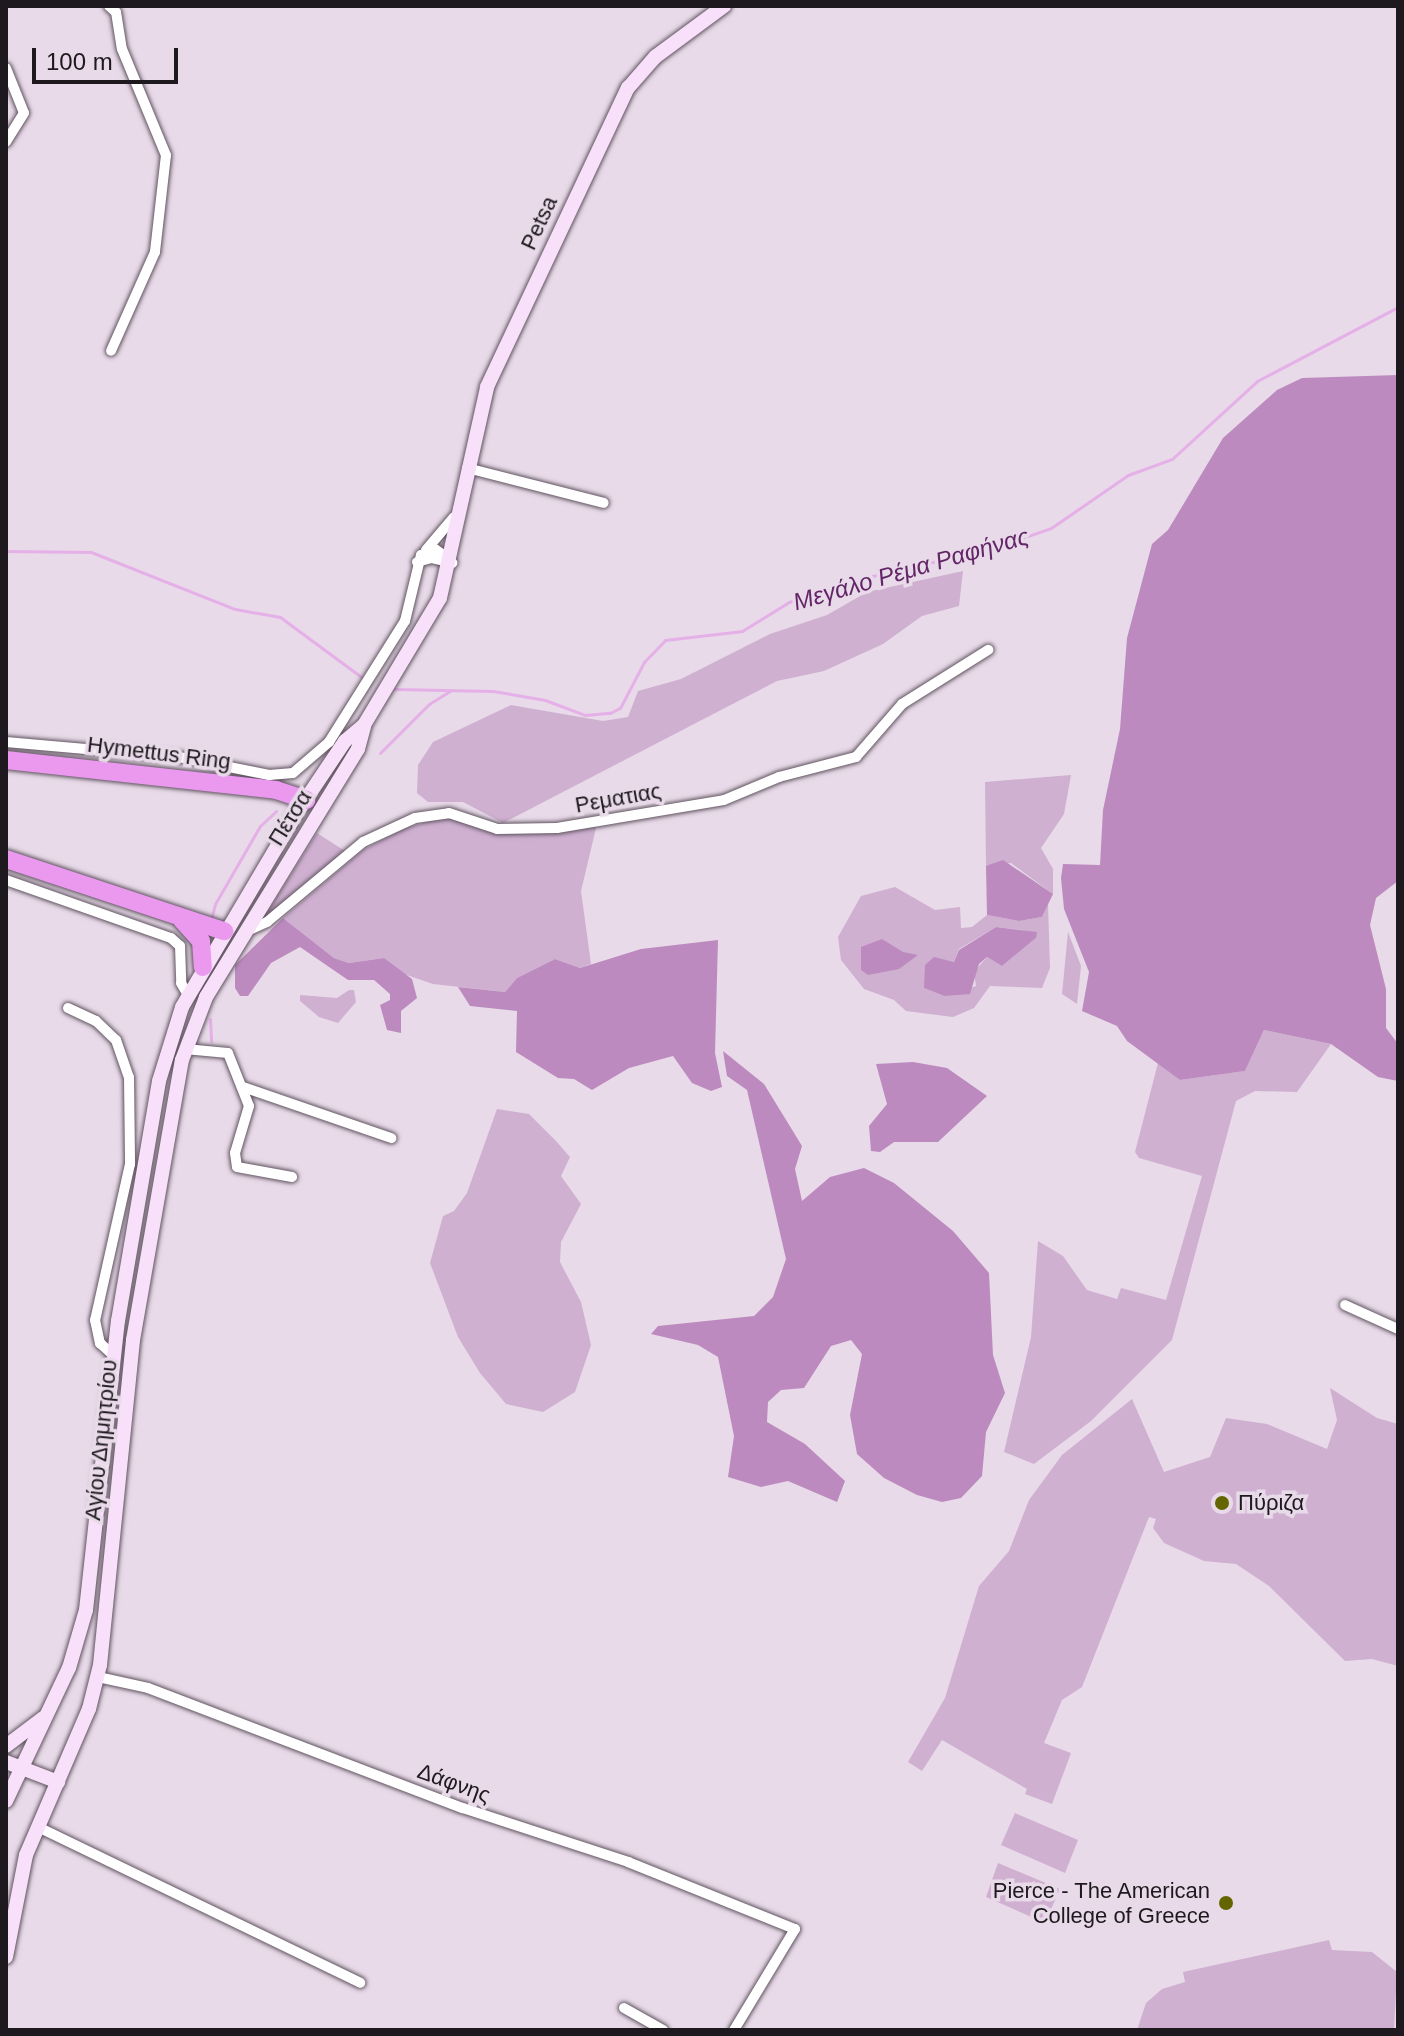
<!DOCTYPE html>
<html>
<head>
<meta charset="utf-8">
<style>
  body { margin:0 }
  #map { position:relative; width:1404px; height:2036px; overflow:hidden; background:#e8dae8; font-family:Arial,sans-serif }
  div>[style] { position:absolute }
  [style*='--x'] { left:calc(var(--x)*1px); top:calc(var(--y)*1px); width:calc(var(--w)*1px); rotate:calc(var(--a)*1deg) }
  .green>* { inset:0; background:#cfb0d1 }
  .forest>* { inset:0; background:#bc8abf }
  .stream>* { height:3px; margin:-1.5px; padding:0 1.5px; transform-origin:1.5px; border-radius:1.5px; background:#e4b0e7 }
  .roads { filter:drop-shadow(0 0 2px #605460) drop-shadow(0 0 2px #605460) }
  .street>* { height:10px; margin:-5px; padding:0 5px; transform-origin:5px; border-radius:5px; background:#fff }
  .secondary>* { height:14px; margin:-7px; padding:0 7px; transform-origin:7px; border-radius:7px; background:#f9e0fa }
  .highway>* { height:18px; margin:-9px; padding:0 9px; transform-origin:9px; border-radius:9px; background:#ea99ef }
  .dots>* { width:22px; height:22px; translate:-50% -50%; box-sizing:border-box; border:4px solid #e8dae8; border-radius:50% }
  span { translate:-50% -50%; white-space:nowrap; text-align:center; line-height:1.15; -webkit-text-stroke:7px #e8dae8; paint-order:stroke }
  .street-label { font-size:22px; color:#1e191f }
  .poi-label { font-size:22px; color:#1e191f }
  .left { translate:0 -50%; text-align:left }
  .right { translate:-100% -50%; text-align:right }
  .water-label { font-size:24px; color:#632668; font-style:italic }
  .frame { position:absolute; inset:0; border:8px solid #1e191f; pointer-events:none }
  .scale { position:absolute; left:32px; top:48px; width:146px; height:36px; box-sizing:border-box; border:4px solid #1e191f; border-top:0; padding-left:10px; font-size:24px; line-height:28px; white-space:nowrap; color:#1e191f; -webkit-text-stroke:6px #e8dae8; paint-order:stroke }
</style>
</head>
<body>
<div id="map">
  <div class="green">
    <div style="clip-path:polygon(963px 571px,959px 606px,922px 616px,883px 644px,824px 671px,777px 681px,503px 823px,463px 802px,428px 802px,417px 793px,418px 765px,433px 742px,511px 705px,603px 721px,628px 717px,638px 691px,681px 679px,770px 634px,827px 615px,867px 592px)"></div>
    <div style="clip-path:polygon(1071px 775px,1064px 814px,1041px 848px,1053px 869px,1053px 894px,1011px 863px,986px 866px,985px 782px)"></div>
    <div style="clip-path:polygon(445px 817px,503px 834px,548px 833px,597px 824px,581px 891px,591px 964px,580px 968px,555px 959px,517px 978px,505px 992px,433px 984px,398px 972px,384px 958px,349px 963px,334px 958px,283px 918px,363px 850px,405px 828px)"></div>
    <div style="clip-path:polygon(317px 833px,345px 851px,263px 919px)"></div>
    <div style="clip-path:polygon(evenodd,895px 887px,935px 910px,960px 907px,961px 928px,972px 927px,987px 915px,1019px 921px,1042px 917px,1048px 904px,1050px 968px,1042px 988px,990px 986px,974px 1008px,953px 1017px,906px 1011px,894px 1000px,864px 989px,841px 960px,838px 937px,861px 896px,895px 887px,996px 927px,1023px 930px,1036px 938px,1002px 966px,987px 957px,974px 972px,976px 986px,944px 996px,924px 988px,934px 958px,954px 962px,959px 949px,996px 927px)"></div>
    <div style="clip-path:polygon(1068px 932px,1081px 966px,1077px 1004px,1062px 994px)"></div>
    <div style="clip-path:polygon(349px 990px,354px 990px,356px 1002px,338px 1023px,319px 1017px,300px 1001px,300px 995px,337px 998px)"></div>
    <div style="clip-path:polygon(1264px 1030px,1331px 1044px,1297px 1092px,1255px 1091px,1236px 1101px,1172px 1340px,1091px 1421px,1034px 1464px,1004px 1452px,1031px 1337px,1038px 1241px,1063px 1256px,1087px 1290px,1117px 1299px,1121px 1288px,1166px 1300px,1202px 1176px,1139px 1158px,1135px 1152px,1158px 1063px,1180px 1080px,1245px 1071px)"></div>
    <div style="clip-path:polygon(497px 1109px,529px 1114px,556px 1141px,570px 1157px,561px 1176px,581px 1204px,561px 1242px,560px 1262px,581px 1302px,591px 1345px,575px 1392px,543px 1412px,506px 1404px,480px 1373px,458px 1337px,430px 1263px,443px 1216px,454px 1211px,467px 1193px)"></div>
    <div style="clip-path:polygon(1330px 1388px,1377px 1418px,1398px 1424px,1398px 1666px,1372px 1659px,1345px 1661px,1269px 1586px,1236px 1564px,1204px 1561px,1164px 1543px,1153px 1528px,1156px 1519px,1149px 1517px,1082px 1687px,1062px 1700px,1044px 1743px,1071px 1753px,1052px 1804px,1025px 1794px,1027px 1789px,942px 1740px,922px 1771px,908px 1762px,945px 1698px,979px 1586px,1009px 1551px,1029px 1500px,1062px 1455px,1132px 1399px,1164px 1472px,1210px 1457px,1226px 1418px,1267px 1424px,1327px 1449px,1337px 1420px)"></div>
    <div style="clip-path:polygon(1015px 1813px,1078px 1840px,1065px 1873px,1001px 1845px)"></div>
    <div style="clip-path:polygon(998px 1863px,1060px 1889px,1045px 1923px,986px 1897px)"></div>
    <div style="clip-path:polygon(1329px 1940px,1332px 1950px,1372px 1952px,1397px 1972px,1394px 2030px,1137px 2030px,1146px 2003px,1162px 1989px,1185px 1982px,1183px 1972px)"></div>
  </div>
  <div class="forest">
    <div style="clip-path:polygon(1398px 375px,1398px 881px,1376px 898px,1370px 925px,1386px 989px,1386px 1028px,1398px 1044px,1398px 1081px,1378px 1077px,1331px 1044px,1264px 1030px,1245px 1071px,1180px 1080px,1127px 1041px,1117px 1026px,1082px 1011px,1089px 972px,1064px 909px,1061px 878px,1063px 864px,1100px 865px,1103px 810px,1120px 729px,1127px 638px,1152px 544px,1168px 530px,1223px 438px,1277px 390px,1302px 378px)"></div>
    <div style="clip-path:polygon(1003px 860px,1053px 894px,1042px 917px,1019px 921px,987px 915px,986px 866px)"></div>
    <div style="clip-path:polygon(283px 918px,334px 958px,349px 963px,384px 958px,412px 979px,417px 998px,401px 1011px,401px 1033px,387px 1030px,380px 1005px,390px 1000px,390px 994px,374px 980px,348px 980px,300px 947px,271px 963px,248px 996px,240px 996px,235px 988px,235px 965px)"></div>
    <div style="clip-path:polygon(996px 927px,1037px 932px,1036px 938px,1002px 966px,987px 957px,979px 964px,970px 994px,944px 996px,924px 988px,925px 965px,934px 957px,954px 962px,959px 950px)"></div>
    <div style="clip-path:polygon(882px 939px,903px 952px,918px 955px,899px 969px,868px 975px,861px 970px,861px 947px)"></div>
    <div style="clip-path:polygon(718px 940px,715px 1053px,722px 1087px,711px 1091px,692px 1083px,673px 1056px,629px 1068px,592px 1090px,574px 1079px,558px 1078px,516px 1052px,517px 1011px,470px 1006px,458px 987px,505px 992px,517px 978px,555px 959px,580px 968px,641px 949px)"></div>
    <div style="clip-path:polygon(723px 1051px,764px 1084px,802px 1146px,795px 1169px,802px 1201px,830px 1177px,864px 1168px,894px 1183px,953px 1231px,989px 1273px,993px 1355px,1005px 1393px,986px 1432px,982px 1476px,961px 1498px,942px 1502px,917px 1495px,884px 1478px,857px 1454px,850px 1415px,862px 1354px,851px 1340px,831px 1346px,804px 1388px,781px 1390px,768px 1402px,767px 1422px,805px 1444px,845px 1481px,837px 1502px,788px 1481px,761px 1487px,728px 1477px,734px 1436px,718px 1357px,698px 1345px,651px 1334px,658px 1326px,754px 1316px,773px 1297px,786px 1259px,747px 1090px,727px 1076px)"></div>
    <div style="clip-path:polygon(913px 1062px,947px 1068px,987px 1096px,938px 1142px,894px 1142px,880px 1152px,871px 1151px,869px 1126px,887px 1104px,876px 1064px)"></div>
  </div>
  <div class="stream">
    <div style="--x:6;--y:551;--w:85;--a:0.7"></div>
    <div style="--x:91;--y:552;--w:155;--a:21.6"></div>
    <div style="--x:235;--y:609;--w:46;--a:10.1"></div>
    <div style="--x:280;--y:617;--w:104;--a:36.4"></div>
    <div style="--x:394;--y:689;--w:99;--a:1.2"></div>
    <div style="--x:493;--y:691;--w:53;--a:9.8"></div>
    <div style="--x:545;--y:700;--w:43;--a:20.6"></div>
    <div style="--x:585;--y:715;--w:25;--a:-5"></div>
    <div style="--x:610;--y:713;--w:11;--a:-27"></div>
    <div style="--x:620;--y:708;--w:52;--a:-62.4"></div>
    <div style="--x:644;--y:662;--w:30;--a:-46"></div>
    <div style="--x:665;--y:640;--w:78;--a:-6.7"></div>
    <div style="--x:742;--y:631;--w:55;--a:-31.7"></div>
    <div style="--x:789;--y:602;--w:65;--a:-18.7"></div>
    <div style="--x:851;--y:581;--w:146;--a:-13.1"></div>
    <div style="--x:993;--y:548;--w:61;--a:-19"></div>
    <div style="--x:1051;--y:528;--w:93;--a:-34.5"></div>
    <div style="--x:1128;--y:475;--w:47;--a:-20"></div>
    <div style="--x:1172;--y:459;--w:115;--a:-42.5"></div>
    <div style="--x:1257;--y:381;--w:159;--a:-27.7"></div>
    <div style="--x:380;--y:753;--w:69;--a:-45"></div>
    <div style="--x:429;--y:704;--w:26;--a:-32"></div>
    <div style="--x:211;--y:920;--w:16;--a:-76"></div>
    <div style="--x:215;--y:904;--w:90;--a:-60"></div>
    <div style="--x:260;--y:826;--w:22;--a:-43"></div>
    <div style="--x:210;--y:1019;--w:22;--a:87"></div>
  </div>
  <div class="roads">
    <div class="street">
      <div style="--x:109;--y:6;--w:9;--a:41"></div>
      <div style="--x:116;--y:12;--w:37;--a:81"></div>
      <div style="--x:122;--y:49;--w:115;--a:67.5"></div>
      <div style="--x:166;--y:155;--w:98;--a:96.5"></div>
      <div style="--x:155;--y:252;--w:108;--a:114"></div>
      <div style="--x:6;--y:68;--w:48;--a:68.2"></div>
      <div style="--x:24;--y:113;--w:34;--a:122"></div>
      <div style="--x:467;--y:468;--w:141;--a:14.3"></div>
      <div style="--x:426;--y:550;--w:43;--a:-49.7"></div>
      <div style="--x:417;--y:562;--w:15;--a:-16"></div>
      <div style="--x:431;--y:558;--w:22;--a:13"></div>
      <div style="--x:6;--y:742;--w:174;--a:5"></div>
      <div style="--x:179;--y:757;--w:92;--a:11.3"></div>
      <div style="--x:269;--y:775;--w:24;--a:-5"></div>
      <div style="--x:293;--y:773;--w:48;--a:-40.7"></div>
      <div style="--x:329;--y:742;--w:143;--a:-57.9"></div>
      <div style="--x:405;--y:621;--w:68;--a:-76.4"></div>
      <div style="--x:421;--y:555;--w:15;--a:-23"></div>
      <div style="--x:435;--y:549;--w:19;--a:36"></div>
      <div style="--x:6;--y:880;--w:175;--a:19.4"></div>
      <div style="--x:171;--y:938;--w:12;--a:42"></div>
      <div style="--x:180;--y:946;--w:37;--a:88"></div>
      <div style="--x:181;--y:983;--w:14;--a:60"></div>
      <div style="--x:247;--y:931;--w:22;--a:-24"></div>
      <div style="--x:267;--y:922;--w:125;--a:-39.8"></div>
      <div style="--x:363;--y:842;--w:57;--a:-24.8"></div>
      <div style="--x:415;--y:818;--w:34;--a:-8"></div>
      <div style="--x:449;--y:813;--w:51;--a:18.4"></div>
      <div style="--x:497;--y:829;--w:60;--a:-1"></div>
      <div style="--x:557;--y:828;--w:169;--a:-9.5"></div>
      <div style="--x:724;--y:800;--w:60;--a:-22.7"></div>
      <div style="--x:779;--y:777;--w:80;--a:-14.6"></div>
      <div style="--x:856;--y:757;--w:70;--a:-49"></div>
      <div style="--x:902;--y:704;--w:102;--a:-32.1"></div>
      <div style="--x:68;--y:1008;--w:31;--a:25"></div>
      <div style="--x:96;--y:1021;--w:28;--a:44"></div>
      <div style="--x:116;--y:1040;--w:39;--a:71"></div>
      <div style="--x:129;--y:1077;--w:87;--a:89.3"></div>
      <div style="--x:130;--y:1164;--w:160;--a:102.6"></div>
      <div style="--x:95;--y:1320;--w:24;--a:78"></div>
      <div style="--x:100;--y:1343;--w:19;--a:43"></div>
      <div style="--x:185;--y:1049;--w:43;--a:5.3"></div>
      <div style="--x:228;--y:1053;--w:57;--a:68.4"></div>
      <div style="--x:249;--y:1106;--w:49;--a:106.6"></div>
      <div style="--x:235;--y:1153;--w:14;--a:82"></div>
      <div style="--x:237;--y:1167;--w:56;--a:10.3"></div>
      <div style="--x:243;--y:1087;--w:157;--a:19"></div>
      <div style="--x:1345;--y:1305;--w:58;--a:24.4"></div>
      <div style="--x:98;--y:1677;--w:51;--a:12.4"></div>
      <div style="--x:148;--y:1688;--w:337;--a:20.9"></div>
      <div style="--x:463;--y:1808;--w:174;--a:18.1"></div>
      <div style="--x:628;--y:1862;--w:180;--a:21.9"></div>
      <div style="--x:795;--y:1929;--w:118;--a:121.1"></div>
      <div style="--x:38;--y:1827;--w:358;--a:25.8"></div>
      <div style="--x:624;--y:2008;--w:45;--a:29.4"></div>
    </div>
    <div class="secondary">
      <div style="--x:6;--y:1746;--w:46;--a:-37.1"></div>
      <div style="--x:6;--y:1762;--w:56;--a:21"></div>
      <div style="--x:6;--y:1801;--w:147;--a:-64.7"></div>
      <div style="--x:69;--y:1668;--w:60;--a:-73.7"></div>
      <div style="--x:86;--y:1610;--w:291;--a:-83.7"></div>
      <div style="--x:118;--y:1321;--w:243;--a:-80.3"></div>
      <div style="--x:159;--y:1081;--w:77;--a:-72.7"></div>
      <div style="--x:182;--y:1007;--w:224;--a:-59.4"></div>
      <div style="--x:296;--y:814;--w:88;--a:-56.1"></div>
      <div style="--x:345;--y:741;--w:25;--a:-40"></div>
      <div style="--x:364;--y:725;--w:148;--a:-59.1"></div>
      <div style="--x:440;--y:598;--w:216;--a:-77.4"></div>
      <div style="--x:487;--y:387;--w:331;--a:-64.8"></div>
      <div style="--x:628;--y:88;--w:41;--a:-48.9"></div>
      <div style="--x:655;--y:57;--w:86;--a:-36.5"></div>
      <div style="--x:6;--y:1957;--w:104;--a:-78.9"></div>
      <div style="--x:26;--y:1855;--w:159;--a:-66.7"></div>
      <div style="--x:89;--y:1709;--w:45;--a:-76"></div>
      <div style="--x:100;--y:1665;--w:327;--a:-84.2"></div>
      <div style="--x:133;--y:1340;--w:284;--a:-80.1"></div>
      <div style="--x:182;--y:1060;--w:67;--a:-69.1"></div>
      <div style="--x:206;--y:997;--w:291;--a:-58.5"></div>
      <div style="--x:358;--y:749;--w:24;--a:-75"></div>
    </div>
    <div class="highway">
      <div style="--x:6;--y:760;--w:272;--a:6.3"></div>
      <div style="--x:276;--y:790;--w:32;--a:18"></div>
      <div style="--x:6;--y:859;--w:230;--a:18.3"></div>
      <div style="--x:182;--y:920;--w:28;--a:48"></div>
      <div style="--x:201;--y:941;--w:26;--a:86"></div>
    </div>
  </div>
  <div class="dots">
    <div style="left:1222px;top:1503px;background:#646500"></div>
    <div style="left:1226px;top:1903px;background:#646500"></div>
  </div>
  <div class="street-label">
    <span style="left:539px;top:223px;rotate:-65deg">Petsa</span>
    <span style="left:159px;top:753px;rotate:7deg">Hymettus Ring</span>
    <span style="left:618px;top:798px;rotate:-10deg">Ρεματιας</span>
    <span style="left:290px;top:818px;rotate:-58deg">Πέτσα</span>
    <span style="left:101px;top:1440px;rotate:-84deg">Αγίου Δημητρίου</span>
    <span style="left:454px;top:1783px;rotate:20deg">Δάφνης</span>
  </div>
  <div class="poi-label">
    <span class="left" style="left:1238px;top:1503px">Πύριζα</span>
    <span class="right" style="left:1210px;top:1903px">Pierce - The American<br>College of Greece</span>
  </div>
  <div class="water-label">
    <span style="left:911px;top:569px;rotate:-16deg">Μεγάλο Ρέμα Ραφήνας</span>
  </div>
  <div class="frame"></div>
  <div class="scale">100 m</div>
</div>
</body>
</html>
